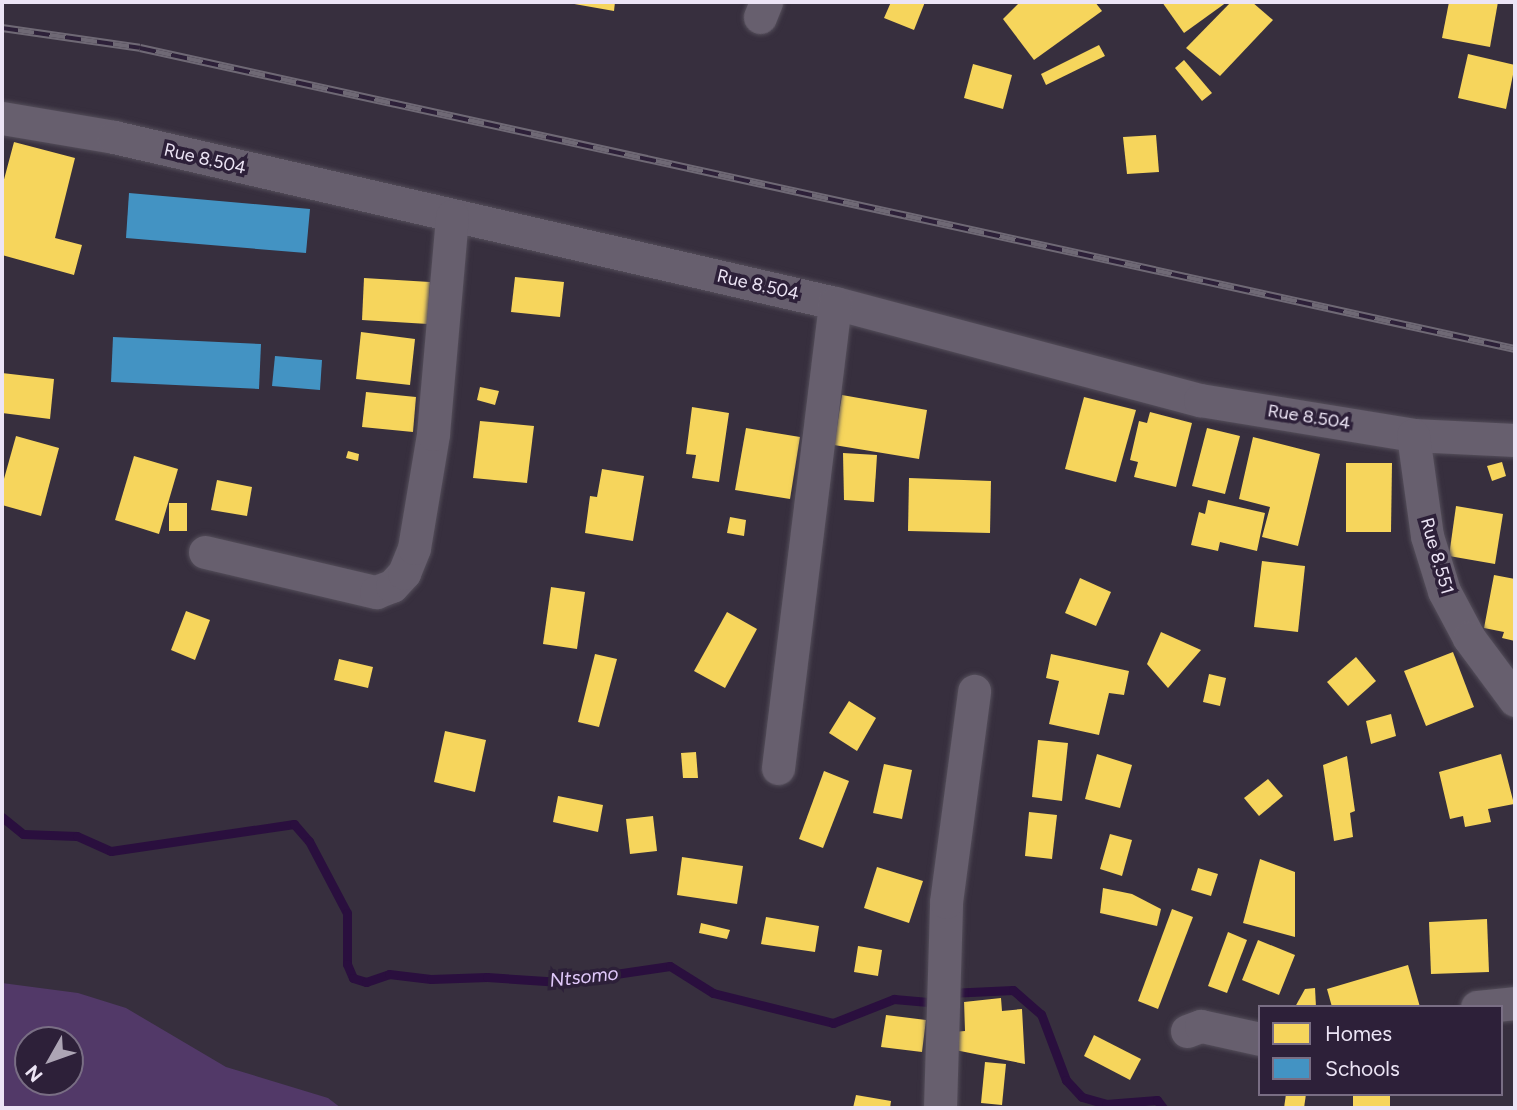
<!DOCTYPE html>
<html>
<head>
<meta charset="utf-8">
<style>
  body { margin:0 }
  #map { position:relative; width:1517px; height:1110px; overflow:hidden; background:#372f3e; font-family:Figtree,sans-serif }
  div>[style] { position:absolute }
  [style*='--x'] { left:calc(var(--x)*1px); top:calc(var(--y)*1px); width:calc(var(--w)*1px); rotate:calc(var(--a)*1deg) }
  .green>* { inset:0; background:#523968 }
  .homes>* { inset:0; background:#f6d55c }
  .schools>* { inset:0; background:#4393c3 }
  .stream>* { height:9px; margin:-4.5px; padding:0 4.5px; transform-origin:4.5px; border-radius:4.5px; background:#2a0f3e }
  .roads { filter:drop-shadow(0 0 2px #544e5a) drop-shadow(0 0 2px #544e5a) }
  .street>* { height:33px; margin:-16.5px; padding:0 16.5px; transform-origin:16.5px; border-radius:16.5px; background:#675f6e }
  .rail>* { height:8px; margin-top:-4px; transform-origin:0; background:repeating-linear-gradient(90deg,#2d2039 0 16px,#6f6975 0 32px); box-sizing:border-box; border-block:2px solid #6f6975 }
  span { translate:-50% -50%; white-space:nowrap; text-align:center; line-height:1.15; -webkit-text-stroke:7px #2d2039; paint-order:stroke }
  .street-label { font-size:18px; color:#ece4f5 }
  .water-label { font-size:19px; color:#e0c8fa; font-style:italic }
  .frame { position:absolute; inset:0; border:4px solid #ece4f5; pointer-events:none }
  .legend { position:absolute; left:1258px; top:1005px; width:245px; height:91px; box-sizing:border-box; background:#2d2039; border:2px solid #796e84; margin:0; padding:9px 12px; list-style:none; font-size:21px; color:#ece4f5 }
  .legend li { display:flex; align-items:center; gap:14px; height:35px }
  .legend b { width:35px; border:2px solid #796e84 }
  .north { position:absolute; left:14px; top:1026px; width:70px; height:70px; box-sizing:border-box; background:#2d2039; border:2px solid #796e84; border-radius:50%; rotate:230deg; font-size:19px; font-weight:700; line-height:28px; text-align:center; color:#ece4f5 }
  .north::after { content:''; display:block; margin:auto; width:24px; height:32px; background:#ada5b5; clip-path:polygon(50% 0,100% 100%,50% 72%,0 100%) }
</style>
</head>
<body>
<div id="map">
  <div class="green">
    <div style="clip-path:polygon(evenodd,2px 983px,78px 993px,126px 1008px,226px 1067px,328px 1098px,341px 1108px,2px 1108px,2px 983px,28px 1040px,70px 1040px,70px 1082px,28px 1082px,28px 1040px)"></div>
  </div>
  <div class="homes">
    <div style="clip-path:polygon(563px 2px,615px 2px,614px 11px)"></div>
    <div style="clip-path:polygon(891px 2px,925px 2px,914px 30px,884px 18px)"></div>
    <div style="clip-path:polygon(1020px 2px,1095px 2px,1102px 11px,1034px 60px,1003px 19px)"></div>
    <div style="clip-path:polygon(1162px 2px,1227px 2px,1184px 33px)"></div>
    <div style="clip-path:polygon(1231px 2px,1252px 2px,1273px 20px,1220px 76px,1186px 48px)"></div>
    <div style="clip-path:polygon(1449px 2px,1498px 2px,1490px 47px,1442px 38px)"></div>
    <div style="clip-path:polygon(1099px 45px,1105px 56px,1046px 85px,1041px 74px)"></div>
    <div style="clip-path:polygon(1468px 54px,1515px 65px,1506px 109px,1458px 98px)"></div>
    <div style="clip-path:polygon(1184px 60px,1212px 93px,1202px 101px,1175px 68px)"></div>
    <div style="clip-path:polygon(973px 64px,1012px 75px,1003px 109px,964px 98px)"></div>
    <div style="clip-path:polygon(1156px 135px,1159px 172px,1127px 174px,1123px 137px)"></div>
    <div style="clip-path:polygon(14px 142px,75px 158px,55px 238px,82px 245px,74px 275px,2px 255px,2px 187px)"></div>
    <div style="clip-path:polygon(515px 277px,564px 282px,560px 317px,511px 312px)"></div>
    <div style="clip-path:polygon(364px 278px,430px 282px,428px 324px,362px 320px)"></div>
    <div style="clip-path:polygon(361px 332px,415px 339px,410px 385px,356px 379px)"></div>
    <div style="clip-path:polygon(2px 373px,54px 379px,50px 419px,2px 413px)"></div>
    <div style="clip-path:polygon(480px 387px,499px 391px,495px 405px,477px 400px)"></div>
    <div style="clip-path:polygon(366px 392px,416px 397px,413px 432px,362px 427px)"></div>
    <div style="clip-path:polygon(842px 395px,927px 410px,919px 459px,834px 445px)"></div>
    <div style="clip-path:polygon(1084px 397px,1136px 410px,1116px 482px,1065px 469px)"></div>
    <div style="clip-path:polygon(692px 407px,729px 413px,719px 482px,692px 478px,696px 455px,686px 454px)"></div>
    <div style="clip-path:polygon(1150px 412px,1192px 423px,1176px 487px,1134px 477px,1138px 462px,1130px 460px,1139px 421px,1147px 423px)"></div>
    <div style="clip-path:polygon(480px 421px,534px 426px,527px 483px,473px 478px)"></div>
    <div style="clip-path:polygon(746px 428px,800px 437px,790px 499px,735px 490px)"></div>
    <div style="clip-path:polygon(1207px 428px,1240px 436px,1225px 494px,1192px 486px)"></div>
    <div style="clip-path:polygon(16px 436px,59px 448px,41px 516px,2px 505px,2px 486px)"></div>
    <div style="clip-path:polygon(1253px 437px,1320px 454px,1298px 546px,1262px 537px,1270px 507px,1239px 499px)"></div>
    <div style="clip-path:polygon(348px 451px,359px 454px,358px 461px,346px 458px)"></div>
    <div style="clip-path:polygon(843px 453px,877px 455px,874px 502px,844px 500px)"></div>
    <div style="clip-path:polygon(134px 456px,178px 469px,159px 534px,115px 520px)"></div>
    <div style="clip-path:polygon(1502px 462px,1506px 476px,1492px 481px,1487px 466px)"></div>
    <div style="clip-path:polygon(1346px 463px,1392px 463px,1391px 532px,1346px 532px)"></div>
    <div style="clip-path:polygon(602px 469px,644px 476px,633px 541px,585px 533px,590px 496px,597px 497px)"></div>
    <div style="clip-path:polygon(909px 478px,991px 481px,990px 533px,908px 531px)"></div>
    <div style="clip-path:polygon(217px 480px,252px 487px,247px 516px,211px 510px)"></div>
    <div style="clip-path:polygon(1208px 500px,1265px 513px,1257px 551px,1220px 542px,1218px 551px,1191px 545px,1199px 512px,1205px 514px)"></div>
    <div style="clip-path:polygon(169px 503px,187px 503px,187px 531px,169px 531px)"></div>
    <div style="clip-path:polygon(1456px 506px,1503px 514px,1495px 564px,1449px 556px)"></div>
    <div style="clip-path:polygon(730px 517px,746px 520px,744px 536px,727px 533px)"></div>
    <div style="clip-path:polygon(1262px 561px,1305px 566px,1298px 632px,1254px 627px)"></div>
    <div style="clip-path:polygon(1494px 575px,1515px 579px,1515px 641px,1502px 638px,1504px 632px,1484px 628px)"></div>
    <div style="clip-path:polygon(1080px 578px,1111px 592px,1096px 626px,1065px 613px)"></div>
    <div style="clip-path:polygon(551px 587px,585px 592px,577px 649px,543px 644px)"></div>
    <div style="clip-path:polygon(186px 611px,210px 620px,195px 660px,171px 650px)"></div>
    <div style="clip-path:polygon(727px 612px,757px 629px,725px 688px,694px 671px)"></div>
    <div style="clip-path:polygon(1161px 632px,1201px 650px,1168px 688px,1147px 664px)"></div>
    <div style="clip-path:polygon(1453px 652px,1474px 707px,1426px 726px,1404px 671px)"></div>
    <div style="clip-path:polygon(595px 654px,617px 659px,599px 727px,578px 722px)"></div>
    <div style="clip-path:polygon(1051px 654px,1129px 671px,1124px 695px,1109px 693px,1099px 735px,1049px 724px,1059px 681px,1046px 678px)"></div>
    <div style="clip-path:polygon(1356px 657px,1376px 681px,1348px 706px,1327px 682px)"></div>
    <div style="clip-path:polygon(339px 659px,373px 667px,368px 688px,334px 680px)"></div>
    <div style="clip-path:polygon(1209px 674px,1226px 678px,1220px 706px,1203px 702px)"></div>
    <div style="clip-path:polygon(849px 701px,876px 718px,857px 751px,829px 733px)"></div>
    <div style="clip-path:polygon(1391px 714px,1396px 736px,1371px 744px,1366px 721px)"></div>
    <div style="clip-path:polygon(445px 731px,486px 740px,475px 792px,434px 782px)"></div>
    <div style="clip-path:polygon(1038px 740px,1068px 743px,1062px 801px,1032px 797px)"></div>
    <div style="clip-path:polygon(696px 752px,698px 778px,683px 778px,681px 753px)"></div>
    <div style="clip-path:polygon(1097px 754px,1132px 765px,1120px 808px,1085px 799px)"></div>
    <div style="clip-path:polygon(1501px 754px,1514px 804px,1488px 809px,1491px 822px,1465px 827px,1463px 816px,1450px 819px,1439px 772px)"></div>
    <div style="clip-path:polygon(1347px 756px,1355px 811px,1350px 813px,1353px 837px,1334px 841px,1323px 765px)"></div>
    <div style="clip-path:polygon(884px 764px,912px 770px,902px 819px,873px 813px)"></div>
    <div style="clip-path:polygon(824px 771px,849px 781px,823px 848px,799px 839px)"></div>
    <div style="clip-path:polygon(1268px 779px,1283px 796px,1259px 816px,1244px 798px)"></div>
    <div style="clip-path:polygon(558px 796px,603px 805px,598px 832px,553px 822px)"></div>
    <div style="clip-path:polygon(1029px 812px,1057px 815px,1052px 859px,1025px 856px)"></div>
    <div style="clip-path:polygon(653px 816px,657px 851px,630px 854px,626px 819px)"></div>
    <div style="clip-path:polygon(1110px 834px,1132px 840px,1122px 876px,1100px 869px)"></div>
    <div style="clip-path:polygon(682px 857px,743px 866px,737px 904px,677px 895px)"></div>
    <div style="clip-path:polygon(1260px 859px,1295px 872px,1295px 937px,1243px 923px)"></div>
    <div style="clip-path:polygon(877px 867px,923px 881px,909px 923px,864px 908px)"></div>
    <div style="clip-path:polygon(1198px 868px,1218px 874px,1211px 896px,1191px 890px)"></div>
    <div style="clip-path:polygon(1103px 888px,1132px 894px,1161px 909px,1157px 926px,1100px 913px)"></div>
    <div style="clip-path:polygon(1172px 909px,1193px 917px,1158px 1009px,1138px 1001px)"></div>
    <div style="clip-path:polygon(766px 917px,819px 926px,815px 952px,761px 944px)"></div>
    <div style="clip-path:polygon(1487px 919px,1489px 972px,1431px 974px,1429px 922px)"></div>
    <div style="clip-path:polygon(701px 923px,730px 930px,727px 939px,699px 933px)"></div>
    <div style="clip-path:polygon(1228px 932px,1247px 940px,1227px 993px,1208px 986px)"></div>
    <div style="clip-path:polygon(1258px 940px,1295px 955px,1279px 995px,1242px 980px)"></div>
    <div style="clip-path:polygon(858px 946px,882px 950px,878px 976px,854px 972px)"></div>
    <div style="clip-path:polygon(1408px 965px,1420px 1007px,1332px 1007px,1327px 989px)"></div>
    <div style="clip-path:polygon(1315px 988px,1316px 1007px,1295px 1007px,1305px 989px)"></div>
    <div style="clip-path:polygon(1001px 998px,1002px 1011px,1022px 1009px,1025px 1064px,955px 1050px,953px 1032px,965px 1031px,964px 1002px)"></div>
    <div style="clip-path:polygon(886px 1015px,926px 1020px,922px 1052px,881px 1047px)"></div>
    <div style="clip-path:polygon(1094px 1035px,1141px 1059px,1130px 1080px,1084px 1056px)"></div>
    <div style="clip-path:polygon(985px 1062px,1006px 1064px,1002px 1105px,981px 1103px)"></div>
    <div style="clip-path:polygon(1286px 1094px,1306px 1094px,1304px 1108px,1284px 1108px)"></div>
    <div style="clip-path:polygon(1353px 1094px,1390px 1094px,1390px 1108px,1353px 1108px)"></div>
    <div style="clip-path:polygon(856px 1095px,891px 1101px,890px 1108px,853px 1108px)"></div>
  </div>
  <div class="schools">
    <div style="clip-path:polygon(129px 193px,310px 209px,306px 253px,126px 238px)"></div>
    <div style="clip-path:polygon(113px 337px,261px 344px,259px 389px,111px 382px)"></div>
    <div style="clip-path:polygon(275px 356px,322px 360px,320px 390px,272px 386px)"></div>
  </div>
  <div class="stream">
    <div style="--x:2;--y:817;--w:27;--a:39"></div>
    <div style="--x:23;--y:834;--w:54;--a:2.1"></div>
    <div style="--x:77;--y:836;--w:37;--a:24"></div>
    <div style="--x:111;--y:851;--w:185;--a:-8.4"></div>
    <div style="--x:294;--y:824;--w:23;--a:49"></div>
    <div style="--x:309;--y:841;--w:81;--a:62.2"></div>
    <div style="--x:347;--y:913;--w:51;--a:90"></div>
    <div style="--x:347;--y:964;--w:15;--a:67"></div>
    <div style="--x:353;--y:978;--w:14;--a:17"></div>
    <div style="--x:366;--y:982;--w:24;--a:-19"></div>
    <div style="--x:389;--y:974;--w:42;--a:6.8"></div>
    <div style="--x:431;--y:979;--w:56;--a:-2"></div>
    <div style="--x:487;--y:977;--w:74;--a:3.9"></div>
    <div style="--x:561;--y:982;--w:110;--a:-8.4"></div>
    <div style="--x:670;--y:966;--w:51;--a:32.1"></div>
    <div style="--x:713;--y:993;--w:124;--a:14"></div>
    <div style="--x:833;--y:1023;--w:66;--a:-21.5"></div>
    <div style="--x:894;--y:999;--w:37;--a:5"></div>
    <div style="--x:931;--y:1002;--w:7;--a:-27"></div>
    <div style="--x:949;--y:993;--w:64;--a:-2.7"></div>
    <div style="--x:1013;--y:990;--w:37;--a:41"></div>
    <div style="--x:1041;--y:1014;--w:71;--a:69.3"></div>
    <div style="--x:1066;--y:1080;--w:23;--a:47"></div>
    <div style="--x:1082;--y:1097;--w:25;--a:16"></div>
    <div style="--x:1106;--y:1104;--w:51;--a:-4.5"></div>
    <div style="--x:1157;--y:1100;--w:10;--a:53"></div>
  </div>
  <div class="roads">
    <div class="street">
      <div style="--x:760;--y:17;--w:16;--a:-68"></div>
      <div style="--x:2;--y:118;--w:114;--a:9.6"></div>
      <div style="--x:114;--y:137;--w:740;--a:12.97"></div>
      <div style="--x:835;--y:303;--w:378;--a:14.9"></div>
      <div style="--x:1200;--y:400;--w:216;--a:9.3"></div>
      <div style="--x:1413;--y:435;--w:102;--a:2.8"></div>
      <div style="--x:1413;--y:435;--w:102;--a:82.1"></div>
      <div style="--x:1427;--y:536;--w:58;--a:72.8"></div>
      <div style="--x:1444;--y:591;--w:53;--a:62"></div>
      <div style="--x:1469;--y:638;--w:77;--a:53.4"></div>
      <div style="--x:205;--y:552;--w:176;--a:13.2"></div>
      <div style="--x:376;--y:592;--w:17;--a:-21"></div>
      <div style="--x:392;--y:586;--w:18;--a:-47"></div>
      <div style="--x:404;--y:573;--w:27;--a:-68"></div>
      <div style="--x:414;--y:548;--w:116;--a:-80.5"></div>
      <div style="--x:433;--y:434;--w:219;--a:-85"></div>
      <div style="--x:778;--y:768;--w:468;--a:-83"></div>
      <div style="--x:1477;--y:1007;--w:38;--a:-6"></div>
      <div style="--x:1187;--y:1031;--w:15;--a:-20"></div>
      <div style="--x:1201;--y:1026;--w:60;--a:12.4"></div>
      <div style="--x:940;--y:1108;--w:206;--a:-88.3"></div>
      <div style="--x:946;--y:902;--w:213;--a:-82.4"></div>
    </div>
  </div>
  <div class="rail">
    <div style="--x:2;--y:28;--w:139;--a:8.2"></div>
    <div style="--x:140;--y:48;--w:1408;--a:12.35"></div>
  </div>
  <div class="street-label">
    <span style="left:205px;top:159px;rotate:13deg">Rue 8.504</span>
    <span style="left:758px;top:285px;rotate:13deg">Rue 8.504</span>
    <span style="left:1309px;top:417px;rotate:9deg">Rue 8.504</span>
    <span style="left:1437px;top:556px;rotate:74deg">Rue 8.551</span>
  </div>
  <div class="water-label">
    <span style="left:584px;top:977px;rotate:-6deg">Ntsomo</span>
  </div>
  <div class="frame"></div>
  <ul class="legend">
  <li><b style="height:19px;background:#f6d55c"></b>Homes</li>
  <li><b style="height:19px;background:#4393c3"></b>Schools</li>
  </ul>
  <div class="north">N</div>
</div>
</body>
</html>
